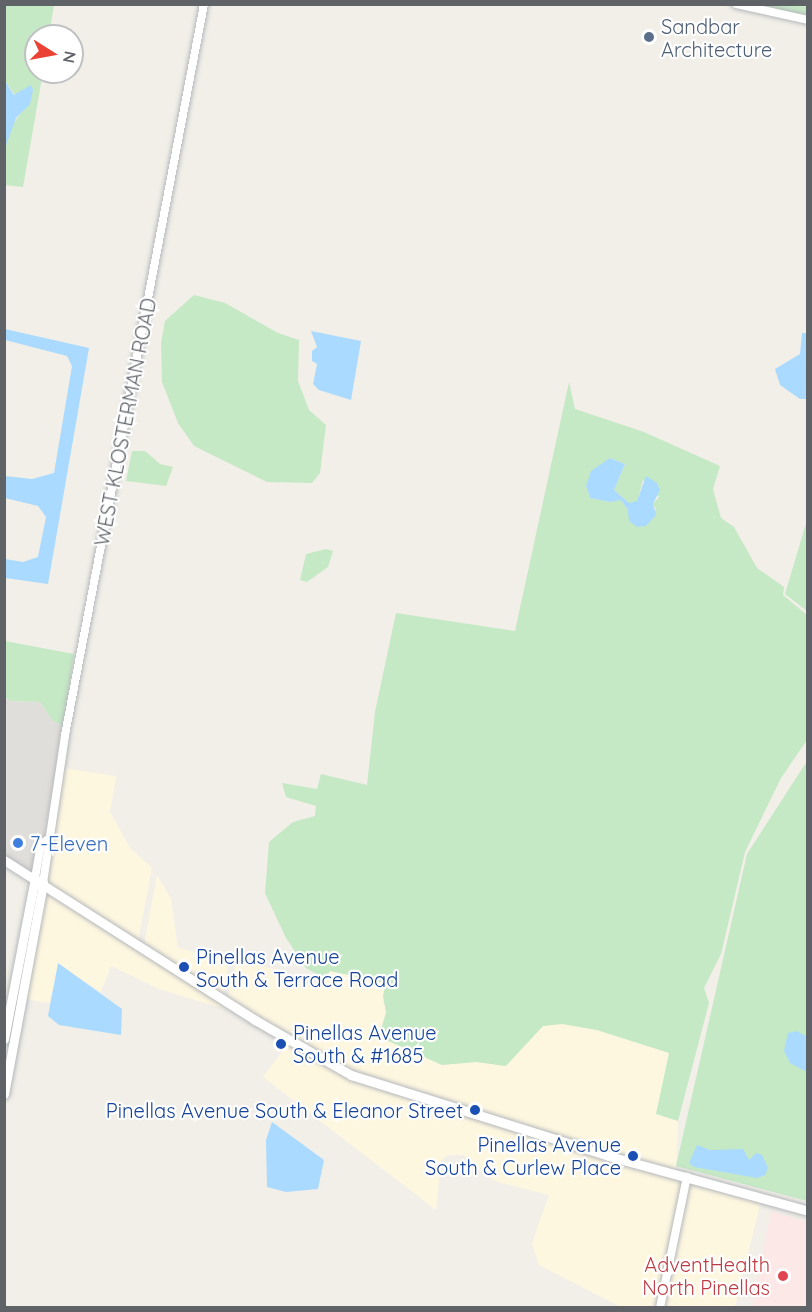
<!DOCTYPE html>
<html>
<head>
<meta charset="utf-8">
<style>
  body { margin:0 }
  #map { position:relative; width:812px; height:1312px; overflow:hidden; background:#f1efe8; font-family:Quicksand,sans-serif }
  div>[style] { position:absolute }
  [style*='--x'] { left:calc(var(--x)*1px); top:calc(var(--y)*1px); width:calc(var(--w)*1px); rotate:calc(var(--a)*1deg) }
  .commercial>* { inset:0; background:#fef7e0 }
  .industrial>* { inset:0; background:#e0deda }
  .medical>* { inset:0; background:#fce8e6 }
  .green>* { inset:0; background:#c5e8c5 }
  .water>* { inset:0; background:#aadaff }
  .roads { filter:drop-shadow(0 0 2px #b5b8bc) drop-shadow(0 0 2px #b5b8bc) }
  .tertiary>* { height:8px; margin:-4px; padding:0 4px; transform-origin:4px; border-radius:4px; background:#fff }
  .secondary>* { height:9px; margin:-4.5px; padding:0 4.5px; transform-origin:4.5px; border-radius:4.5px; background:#fff }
  .dots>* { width:16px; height:16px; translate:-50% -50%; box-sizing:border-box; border:3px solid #fff; border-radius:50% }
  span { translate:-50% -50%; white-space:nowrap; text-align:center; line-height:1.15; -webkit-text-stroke:4.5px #fff; paint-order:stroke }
  .service-label { font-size:20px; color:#4e5e75 }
  .left { translate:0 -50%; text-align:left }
  .street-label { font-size:20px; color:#5f6368 }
  .shop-label { font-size:20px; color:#366cbe }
  .transit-label { font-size:20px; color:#164399 }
  .right { translate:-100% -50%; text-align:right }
  .health-label { font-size:20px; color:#be3a42 }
  .frame { position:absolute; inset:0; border:6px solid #5f6368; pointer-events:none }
  .north { position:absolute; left:24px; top:24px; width:60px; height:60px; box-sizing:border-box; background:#fff; border:2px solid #bfc1c3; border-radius:50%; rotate:101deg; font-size:16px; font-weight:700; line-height:24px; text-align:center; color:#5f6368 }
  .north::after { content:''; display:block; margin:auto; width:21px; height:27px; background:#ea4335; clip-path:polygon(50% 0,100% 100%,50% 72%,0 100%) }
</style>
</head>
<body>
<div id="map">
  <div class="commercial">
    <div style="clip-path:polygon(63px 768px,116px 776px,110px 812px,130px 848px,152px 868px,138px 941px,46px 882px)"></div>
    <div style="clip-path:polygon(157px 875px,171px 899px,178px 948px,229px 960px,223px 995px,144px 945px)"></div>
    <div style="clip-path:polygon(45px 888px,239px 1013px,159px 989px,111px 966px,101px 992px,61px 966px,49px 1003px,25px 999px)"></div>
    <div style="clip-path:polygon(236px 961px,280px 970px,292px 980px,320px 987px,330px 971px,386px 983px,383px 997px,386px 1012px,426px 1058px,442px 1065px,476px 1062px,506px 1066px,543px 1026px,562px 1024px,597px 1030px,670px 1053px,656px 1114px,678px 1121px,676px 1171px,352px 1072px,228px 999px)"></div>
    <div style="clip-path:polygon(278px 1038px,322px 1064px,380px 1089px,683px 1179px,657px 1307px,621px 1307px,539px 1265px,532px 1243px,549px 1195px,498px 1182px,484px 1175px,464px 1155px,448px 1155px,441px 1161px,436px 1210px,263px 1077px,286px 1047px)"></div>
    <div style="clip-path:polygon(689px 1181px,761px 1201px,735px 1307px,663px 1308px)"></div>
  </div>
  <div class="industrial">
    <div style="clip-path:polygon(4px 697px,10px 701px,40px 702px,53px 721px,64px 726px,44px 837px,32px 873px,5px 856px)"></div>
  </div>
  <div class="medical">
    <div style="clip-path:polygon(771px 1211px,807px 1222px,807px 1307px,752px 1307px)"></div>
  </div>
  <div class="green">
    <div style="clip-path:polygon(5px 5px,54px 5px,49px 36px,36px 36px,36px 72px,43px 72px,23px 187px,5px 185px,4px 148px,11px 127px,23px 110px,27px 88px,15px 95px,5px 81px)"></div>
    <div style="clip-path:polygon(755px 5px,807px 5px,807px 15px)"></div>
    <div style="clip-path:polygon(194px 295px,225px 303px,278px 333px,299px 340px,298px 381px,309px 410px,326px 425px,320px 473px,312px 483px,267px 482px,194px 446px,178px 423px,162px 382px,161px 343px,165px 321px)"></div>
    <div style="clip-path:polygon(evenodd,569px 382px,575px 409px,644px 432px,720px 466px,713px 489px,721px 518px,734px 527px,757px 568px,784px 587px,783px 595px,807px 615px,807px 740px,781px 778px,745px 852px,721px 954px,704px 988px,709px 1003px,678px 1121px,656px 1114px,669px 1053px,597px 1030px,562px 1024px,543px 1026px,506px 1066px,476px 1062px,442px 1065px,379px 1037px,386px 1012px,383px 996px,386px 983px,330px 971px,325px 979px,306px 968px,286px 938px,265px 893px,269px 842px,293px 822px,315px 816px,316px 806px,286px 797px,282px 783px,317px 789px,321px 774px,367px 785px,375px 712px,396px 613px,515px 631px,569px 382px,610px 458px,625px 464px,614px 490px,629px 503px,637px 502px,643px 480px,659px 497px,653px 504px,656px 510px,628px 510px,621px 500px,610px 502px,590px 498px,586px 486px,610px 458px)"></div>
    <div style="clip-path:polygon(132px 451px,145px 451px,160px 464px,173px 467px,166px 486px,126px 481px)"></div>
    <div style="clip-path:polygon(807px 520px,807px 611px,785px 594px)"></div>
    <div style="clip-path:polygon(326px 549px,333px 551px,328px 567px,307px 582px,300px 580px,306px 554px)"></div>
    <div style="clip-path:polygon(5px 641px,74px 654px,64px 726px,53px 721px,40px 702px,10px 701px,5px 697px)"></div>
    <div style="clip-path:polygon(807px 761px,807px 1201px,676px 1166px,747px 854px)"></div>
  </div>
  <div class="water">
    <div style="clip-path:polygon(5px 81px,14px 95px,31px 85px,33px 90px,30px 104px,16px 118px,5px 148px)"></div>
    <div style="clip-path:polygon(5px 329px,89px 348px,48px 584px,5px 578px,5px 559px,23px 562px,38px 557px,46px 517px,38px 506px,5px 498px,5px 476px,32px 479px,54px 473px,72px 366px,67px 356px,5px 340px)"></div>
    <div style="clip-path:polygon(311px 331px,361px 341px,351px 400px,319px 390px,313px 384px,317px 364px,312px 361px,312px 351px,317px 347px)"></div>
    <div style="clip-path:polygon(802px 333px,807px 333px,808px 399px,800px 399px,780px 385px,775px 369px,800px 354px)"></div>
    <div style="clip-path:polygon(610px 458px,625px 464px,614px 490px,629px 503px,637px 501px,646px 476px,657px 483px,660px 490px,653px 504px,656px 515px,646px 526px,637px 527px,629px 521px,628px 510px,621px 500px,610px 502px,590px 498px,586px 486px,591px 471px)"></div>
    <div style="clip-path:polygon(58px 963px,122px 1009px,121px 1035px,59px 1025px,48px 1016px)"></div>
    <div style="clip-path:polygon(797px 1031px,807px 1037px,807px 1072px,790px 1063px,784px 1051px,788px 1033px)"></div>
    <div style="clip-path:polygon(272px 1122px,324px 1160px,318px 1189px,286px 1192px,267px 1187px,266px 1140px)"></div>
    <div style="clip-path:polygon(697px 1145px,710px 1150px,743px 1149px,749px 1160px,756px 1153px,762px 1155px,768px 1168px,765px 1175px,757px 1178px,694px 1167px,689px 1163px)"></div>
  </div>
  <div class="roads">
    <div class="tertiary">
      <div style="--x:736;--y:4;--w:74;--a:12.5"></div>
      <div style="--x:35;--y:878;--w:34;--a:-80"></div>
      <div style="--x:41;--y:845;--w:8;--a:-40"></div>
      <div style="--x:43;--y:883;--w:150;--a:-81.5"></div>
      <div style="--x:65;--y:735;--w:744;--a:-79.23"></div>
      <div style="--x:660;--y:1308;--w:134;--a:-78.4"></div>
    </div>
    <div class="secondary">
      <div style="--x:4;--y:860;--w:298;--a:32.5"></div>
      <div style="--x:255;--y:1020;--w:111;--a:29.8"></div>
      <div style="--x:351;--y:1075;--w:270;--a:17.4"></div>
      <div style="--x:609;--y:1156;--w:206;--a:15.4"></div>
      <div style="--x:4;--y:1039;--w:164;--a:-79.1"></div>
      <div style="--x:4;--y:1094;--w:215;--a:-79.5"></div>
    </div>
  </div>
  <div class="dots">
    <div style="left:649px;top:37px;background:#5c6f8a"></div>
    <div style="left:18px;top:843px;background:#3f7fe0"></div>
    <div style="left:184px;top:967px;background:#1a4fb4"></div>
    <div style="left:281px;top:1044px;background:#1a4fb4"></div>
    <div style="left:475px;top:1110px;background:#1a4fb4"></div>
    <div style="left:633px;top:1156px;background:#1a4fb4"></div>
    <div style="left:783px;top:1276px;background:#e0444e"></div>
  </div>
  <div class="service-label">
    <span class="left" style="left:661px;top:38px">Sandbar<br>Architecture</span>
  </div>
  <div class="street-label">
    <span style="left:125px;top:422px;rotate:-79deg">WEST KLOSTERMAN ROAD</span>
  </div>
  <div class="shop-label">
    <span class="left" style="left:30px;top:843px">7-Eleven</span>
  </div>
  <div class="transit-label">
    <span class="left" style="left:196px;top:968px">Pinellas Avenue<br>South &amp; Terrace Road</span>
    <span class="left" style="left:293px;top:1044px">Pinellas Avenue<br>South &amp; #1685</span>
    <span class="right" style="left:463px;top:1110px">Pinellas Avenue South &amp; Eleanor Street</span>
    <span class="right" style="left:621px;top:1156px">Pinellas Avenue<br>South &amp; Curlew Place</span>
  </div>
  <div class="health-label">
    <span class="right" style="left:770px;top:1276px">AdventHealth<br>North Pinellas</span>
  </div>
  <div class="frame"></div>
  <div class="north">N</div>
</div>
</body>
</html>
